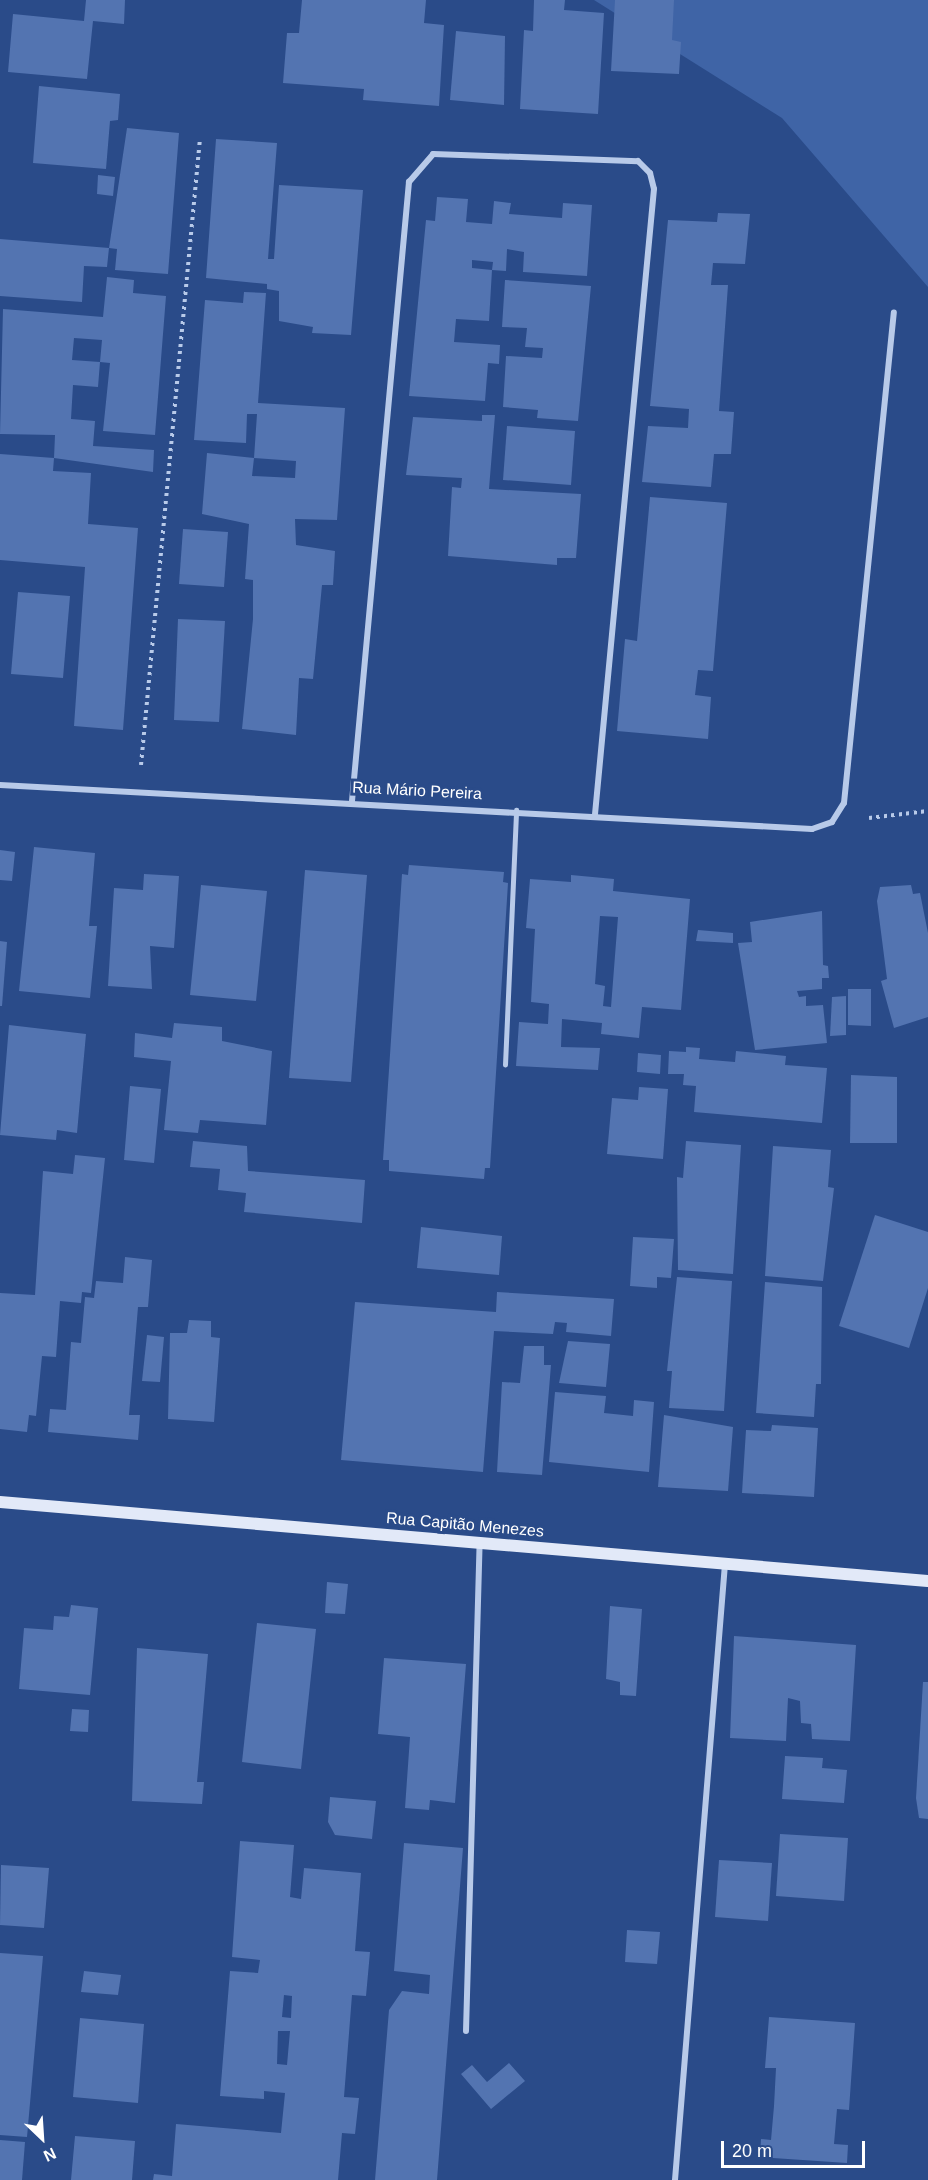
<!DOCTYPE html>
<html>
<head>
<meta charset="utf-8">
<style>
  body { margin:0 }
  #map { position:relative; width:928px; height:2180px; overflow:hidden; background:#2a4b89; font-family:Arial,sans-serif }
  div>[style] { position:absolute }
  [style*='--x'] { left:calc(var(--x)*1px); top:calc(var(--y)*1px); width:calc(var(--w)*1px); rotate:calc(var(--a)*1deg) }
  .green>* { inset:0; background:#3f64a6 }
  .building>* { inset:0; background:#5374b1 }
  .path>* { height:4px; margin-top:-2px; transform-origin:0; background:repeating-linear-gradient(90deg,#b8cae9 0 3px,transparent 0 7.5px) }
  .lane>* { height:4.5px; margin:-2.25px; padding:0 2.25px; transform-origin:2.25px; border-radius:2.25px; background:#b8cae9 }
  .street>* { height:6px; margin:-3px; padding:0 3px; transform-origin:3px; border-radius:3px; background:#b8cae9 }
  .secondary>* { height:12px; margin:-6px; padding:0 6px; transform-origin:6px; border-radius:6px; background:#e2e9f8 }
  span { translate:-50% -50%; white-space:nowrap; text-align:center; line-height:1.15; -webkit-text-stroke:6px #2a4b89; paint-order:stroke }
  .street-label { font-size:16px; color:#fff }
  .north { position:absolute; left:12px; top:2108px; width:60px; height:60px; -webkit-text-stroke:4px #2a4b89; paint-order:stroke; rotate:155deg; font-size:16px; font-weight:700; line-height:24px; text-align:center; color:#fff }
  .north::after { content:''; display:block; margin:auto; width:21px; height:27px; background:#fff; clip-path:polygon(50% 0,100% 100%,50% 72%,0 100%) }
  .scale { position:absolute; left:721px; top:2141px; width:144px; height:27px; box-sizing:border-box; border:3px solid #fff; border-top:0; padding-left:8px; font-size:18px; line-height:21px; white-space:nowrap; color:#fff; -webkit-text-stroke:4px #2a4b89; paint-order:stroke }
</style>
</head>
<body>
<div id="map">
  <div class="green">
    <div style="clip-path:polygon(594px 0,928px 0,928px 287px,782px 118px)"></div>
  </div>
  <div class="building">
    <div style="clip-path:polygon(86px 0,125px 0,124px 24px,93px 21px,87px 79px,8px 72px,13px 14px,84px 21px)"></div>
    <div style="clip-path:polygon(302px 0,426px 0,424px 23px,444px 25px,439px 106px,363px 100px,364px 89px,283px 83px,287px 33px,299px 33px)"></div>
    <div style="clip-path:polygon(534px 0,565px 0,564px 10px,604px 13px,598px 114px,520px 109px,524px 30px,533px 31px)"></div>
    <div style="clip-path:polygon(615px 0,674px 0,672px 40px,681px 42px,679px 74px,611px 71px)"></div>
    <div style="clip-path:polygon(456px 31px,505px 36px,504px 105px,450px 100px)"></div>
    <div style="clip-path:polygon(39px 86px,120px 94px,118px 120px,110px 121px,106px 169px,33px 163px)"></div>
    <div style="clip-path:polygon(127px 128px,179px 133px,168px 274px,115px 270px,117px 249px,109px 248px)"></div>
    <div style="clip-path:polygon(216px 139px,277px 143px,268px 259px,274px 259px,279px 185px,363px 190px,351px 335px,312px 333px,313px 327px,279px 321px,279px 291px,267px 289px,267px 284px,206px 278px)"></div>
    <div style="clip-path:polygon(98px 175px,115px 177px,113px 196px,97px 194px)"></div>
    <div style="clip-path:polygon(437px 197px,468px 199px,466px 222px,492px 224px,494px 201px,511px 203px,509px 214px,562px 218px,563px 203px,592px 205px,587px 276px,523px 272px,524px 252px,507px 249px,506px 271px,492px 270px,493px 262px,472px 260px,472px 268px,492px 270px,489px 321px,456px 319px,454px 342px,500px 345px,499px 364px,488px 363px,485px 401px,409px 396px,426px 220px,435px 221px)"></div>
    <div style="clip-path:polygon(718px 213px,750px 214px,745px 264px,713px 263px,711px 285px,728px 285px,719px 411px,734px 412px,731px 454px,714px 454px,711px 487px,642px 482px,648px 426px,688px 428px,689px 409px,650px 406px,668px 220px,717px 222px)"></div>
    <div style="clip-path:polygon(0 239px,109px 248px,107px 267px,84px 266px,82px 302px,0 296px)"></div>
    <div style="clip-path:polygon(107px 277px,134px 280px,133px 293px,166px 296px,155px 435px,103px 431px,110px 363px,100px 362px,102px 340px,74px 338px,72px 360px,100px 362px,98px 387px,73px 385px,71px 419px,95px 421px,93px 446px,154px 450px,153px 472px,54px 458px,55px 435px,0 434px,3px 309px,103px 317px)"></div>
    <div style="clip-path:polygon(505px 280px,591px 286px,578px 421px,537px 418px,538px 410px,503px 407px,506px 356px,542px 358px,543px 348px,525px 347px,527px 328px,502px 327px)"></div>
    <div style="clip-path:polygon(evenodd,244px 292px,266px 293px,258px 403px,345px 408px,337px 520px,295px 519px,296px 545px,335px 551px,333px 585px,322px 585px,313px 679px,299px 678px,296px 735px,242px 729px,253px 619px,253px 580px,245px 579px,249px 524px,202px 514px,207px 453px,254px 458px,257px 414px,247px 414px,246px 443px,194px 440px,205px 300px,243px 303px,244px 292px,254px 458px,296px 461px,295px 478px,252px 476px,254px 458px)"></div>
    <div style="clip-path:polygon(482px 415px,495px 415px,489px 489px,581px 494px,576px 558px,557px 558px,557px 565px,448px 556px,452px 487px,461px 488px,462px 478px,406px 475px,413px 417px,482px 421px)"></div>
    <div style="clip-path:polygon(507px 426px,575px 431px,571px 485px,503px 480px)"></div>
    <div style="clip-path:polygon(0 454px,54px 458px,53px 471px,91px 473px,88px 524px,138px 528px,123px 730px,74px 726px,85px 567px,0 560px)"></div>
    <div style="clip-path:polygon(650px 497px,727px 503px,713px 671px,698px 670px,695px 695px,711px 697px,708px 739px,617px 731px,625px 639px,637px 641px)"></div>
    <div style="clip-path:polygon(183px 529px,228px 532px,224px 587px,179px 584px)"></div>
    <div style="clip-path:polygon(18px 592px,70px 596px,63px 678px,11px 674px)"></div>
    <div style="clip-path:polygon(178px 619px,225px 621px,219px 722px,174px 720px)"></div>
    <div style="clip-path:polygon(34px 847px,95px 853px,89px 926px,97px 926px,90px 998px,19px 991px)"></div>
    <div style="clip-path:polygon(0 850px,15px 852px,12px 881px,0 880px)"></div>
    <div style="clip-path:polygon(409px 865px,504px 872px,503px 882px,508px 883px,490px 1168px,485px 1168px,484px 1179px,389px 1171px,389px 1160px,383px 1160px,402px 874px,408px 875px)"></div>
    <div style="clip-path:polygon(305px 870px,367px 875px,351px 1082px,289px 1078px)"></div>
    <div style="clip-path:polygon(144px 874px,179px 876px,174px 948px,150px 946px,152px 989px,108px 986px,114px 888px,143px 890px)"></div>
    <div style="clip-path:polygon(evenodd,571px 875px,614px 879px,613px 891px,690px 899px,681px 1010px,642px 1007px,639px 1038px,601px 1034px,602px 1023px,562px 1019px,561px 1047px,600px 1048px,598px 1070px,516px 1066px,519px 1022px,548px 1024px,549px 1004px,531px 1002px,535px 929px,526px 928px,530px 879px,571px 882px,571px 875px,600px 916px,618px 917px,611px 1007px,603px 1006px,605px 986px,595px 984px,600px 916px)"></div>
    <div style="clip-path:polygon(201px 885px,267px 891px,256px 1001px,190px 995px)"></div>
    <div style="clip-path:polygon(911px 885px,913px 894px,920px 893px,928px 933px,928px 1017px,894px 1028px,881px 981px,887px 979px,877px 901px,880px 887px)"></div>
    <div style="clip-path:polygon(822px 911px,823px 965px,828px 966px,829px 978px,822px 978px,822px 989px,797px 991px,799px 997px,806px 996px,806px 1006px,823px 1005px,827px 1043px,755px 1050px,738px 943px,752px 942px,750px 922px)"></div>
    <div style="clip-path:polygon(698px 930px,733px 933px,733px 943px,696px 941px)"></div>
    <div style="clip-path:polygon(0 941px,7px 942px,2px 1006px,0 1006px)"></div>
    <div style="clip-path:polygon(848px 989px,871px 989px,871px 1026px,848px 1025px)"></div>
    <div style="clip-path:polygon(846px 996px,846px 1035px,830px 1036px,832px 997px)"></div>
    <div style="clip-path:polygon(174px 1023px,222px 1027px,222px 1041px,272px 1051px,266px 1125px,200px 1120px,198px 1133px,164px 1130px,171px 1061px,134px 1057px,135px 1033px,172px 1038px)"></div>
    <div style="clip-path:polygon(9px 1025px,86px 1034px,77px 1133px,57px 1130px,56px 1140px,0 1135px)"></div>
    <div style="clip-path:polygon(686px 1047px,700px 1048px,699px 1059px,735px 1062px,736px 1051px,786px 1056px,785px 1065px,827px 1068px,822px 1123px,694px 1112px,696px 1086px,683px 1085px,684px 1074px,668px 1074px,669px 1051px,686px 1052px)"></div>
    <div style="clip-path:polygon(638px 1053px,661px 1055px,660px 1074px,637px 1072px)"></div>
    <div style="clip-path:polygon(851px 1075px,897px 1077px,897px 1143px,850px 1143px)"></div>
    <div style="clip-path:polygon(130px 1086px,161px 1089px,154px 1163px,124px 1160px)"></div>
    <div style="clip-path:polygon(639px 1087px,668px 1089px,663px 1159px,607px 1154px,612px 1098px,638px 1100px)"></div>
    <div style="clip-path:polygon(193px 1141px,247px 1146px,248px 1171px,365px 1180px,362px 1223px,244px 1212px,246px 1193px,218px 1190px,220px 1169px,190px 1167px)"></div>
    <div style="clip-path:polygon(686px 1141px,741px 1145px,733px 1274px,678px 1270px,677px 1177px,683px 1178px)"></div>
    <div style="clip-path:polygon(773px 1146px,831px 1150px,828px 1187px,834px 1188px,823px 1281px,765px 1276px)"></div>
    <div style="clip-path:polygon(75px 1155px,105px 1158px,91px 1293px,82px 1292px,81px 1303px,60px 1301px,56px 1357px,42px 1356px,36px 1416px,29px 1415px,27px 1432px,0 1429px,0 1293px,35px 1295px,43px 1171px,73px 1174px)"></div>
    <div style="clip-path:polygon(875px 1215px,928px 1232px,928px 1288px,909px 1348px,839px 1326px)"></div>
    <div style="clip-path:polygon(421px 1227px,502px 1236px,499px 1275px,417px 1268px)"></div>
    <div style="clip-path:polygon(633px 1237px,674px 1239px,671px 1278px,657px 1277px,657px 1288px,630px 1286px)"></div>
    <div style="clip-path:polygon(125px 1257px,152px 1260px,148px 1307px,138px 1307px,129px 1415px,140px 1415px,138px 1440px,48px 1432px,50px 1409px,66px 1410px,71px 1342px,81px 1343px,85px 1297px,94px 1298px,96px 1281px,123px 1283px)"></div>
    <div style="clip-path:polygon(677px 1277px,732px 1281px,724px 1411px,669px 1408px,672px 1371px,667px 1371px)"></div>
    <div style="clip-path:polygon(765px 1282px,822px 1287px,821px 1384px,816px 1384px,814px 1417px,756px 1413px)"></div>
    <div style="clip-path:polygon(497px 1292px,614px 1299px,611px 1336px,566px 1332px,567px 1323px,555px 1322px,553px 1334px,494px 1331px,483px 1472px,341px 1460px,355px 1302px,496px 1312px)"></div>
    <div style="clip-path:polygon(189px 1320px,211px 1321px,211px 1337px,220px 1338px,214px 1422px,168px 1419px,170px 1333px,187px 1333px)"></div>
    <div style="clip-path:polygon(147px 1335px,164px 1337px,160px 1382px,142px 1381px)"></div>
    <div style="clip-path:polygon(568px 1341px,610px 1344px,606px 1387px,559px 1383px)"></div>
    <div style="clip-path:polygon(524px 1346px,544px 1346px,544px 1365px,551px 1365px,542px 1475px,497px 1472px,502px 1382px,520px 1383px)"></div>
    <div style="clip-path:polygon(555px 1392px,606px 1396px,604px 1413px,633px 1416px,634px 1400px,654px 1402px,649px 1472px,549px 1462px)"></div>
    <div style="clip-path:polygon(664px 1415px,733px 1427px,728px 1491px,658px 1487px)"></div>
    <div style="clip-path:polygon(772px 1425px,818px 1428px,814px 1497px,742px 1493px,746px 1430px,771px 1431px)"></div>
    <div style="clip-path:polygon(327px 1582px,348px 1584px,345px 1614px,325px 1613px)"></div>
    <div style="clip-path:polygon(71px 1605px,98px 1608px,90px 1695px,19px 1689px,24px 1628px,53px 1630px,54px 1616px,69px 1617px)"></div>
    <div style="clip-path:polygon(610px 1606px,642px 1609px,636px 1696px,620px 1695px,620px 1682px,606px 1679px)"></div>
    <div style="clip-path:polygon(257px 1623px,316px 1629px,301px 1769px,242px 1762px)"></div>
    <div style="clip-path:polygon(734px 1636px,856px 1645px,850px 1741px,812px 1739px,811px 1724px,801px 1723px,800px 1701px,788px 1698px,786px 1741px,730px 1738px)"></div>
    <div style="clip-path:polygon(137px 1648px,208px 1654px,197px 1782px,204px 1782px,202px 1804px,132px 1801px)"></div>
    <div style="clip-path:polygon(384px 1658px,466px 1664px,455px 1803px,430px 1800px,429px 1810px,405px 1808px,410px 1737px,378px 1734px)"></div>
    <div style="clip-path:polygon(923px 1682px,928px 1682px,928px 1819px,919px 1818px,916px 1798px)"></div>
    <div style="clip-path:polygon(72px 1709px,89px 1710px,88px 1732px,70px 1731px)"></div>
    <div style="clip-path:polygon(785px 1756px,823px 1758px,822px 1768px,847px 1770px,844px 1803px,782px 1799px)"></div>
    <div style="clip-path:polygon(330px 1797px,376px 1801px,372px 1839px,335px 1835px,328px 1822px)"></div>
    <div style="clip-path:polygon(780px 1834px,848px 1838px,844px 1901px,776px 1896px)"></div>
    <div style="clip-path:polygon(evenodd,240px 1841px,294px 1845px,290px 1897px,301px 1899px,304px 1868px,361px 1873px,355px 1951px,370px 1952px,366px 1996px,352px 1995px,344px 2097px,359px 2098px,355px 2134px,342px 2133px,338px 2180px,153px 2180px,154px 2174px,172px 2176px,176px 2124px,281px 2133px,285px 2093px,264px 2091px,264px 2099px,220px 2096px,230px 1971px,258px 1973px,260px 1960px,232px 1957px,240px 1841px,284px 1995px,292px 1996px,291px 2018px,282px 2017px,284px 1995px,240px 1841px,278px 2031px,290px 2031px,287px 2065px,277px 2064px,278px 2031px)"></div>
    <div style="clip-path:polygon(404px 1843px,463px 1848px,437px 2180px,375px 2180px,389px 2010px,402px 1991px,429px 1994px,430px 1975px,394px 1971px)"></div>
    <div style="clip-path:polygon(719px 1860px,772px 1863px,768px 1921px,715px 1917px)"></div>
    <div style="clip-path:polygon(1px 1865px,49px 1868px,44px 1928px,0 1925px)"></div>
    <div style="clip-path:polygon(627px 1930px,660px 1932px,657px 1964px,625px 1962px)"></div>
    <div style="clip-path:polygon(0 1953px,43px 1956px,27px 2137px,0 2135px)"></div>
    <div style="clip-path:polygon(84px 1971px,121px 1975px,118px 1995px,81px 1992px)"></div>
    <div style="clip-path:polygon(769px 2017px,855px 2023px,849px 2110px,837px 2109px,834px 2144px,848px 2145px,847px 2163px,760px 2157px,761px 2139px,771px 2140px,774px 2106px,776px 2068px,765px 2068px)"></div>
    <div style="clip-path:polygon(80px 2018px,144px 2024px,138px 2103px,73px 2097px)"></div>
    <div style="clip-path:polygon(509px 2063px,525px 2081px,491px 2109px,461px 2074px,472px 2065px,487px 2082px)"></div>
    <div style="clip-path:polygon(75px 2136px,135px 2141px,132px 2180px,71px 2180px)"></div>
    <div style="clip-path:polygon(0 2140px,25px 2142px,22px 2180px,0 2180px)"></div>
  </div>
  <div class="path">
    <div style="--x:141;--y:765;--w:629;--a:-84.62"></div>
    <div style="--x:869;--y:818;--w:59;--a:-6.8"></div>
  </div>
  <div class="lane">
    <div style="--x:505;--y:1065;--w:255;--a:-87.5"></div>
  </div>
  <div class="street">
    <div style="--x:0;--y:785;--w:813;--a:3.1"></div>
    <div style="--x:812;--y:829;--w:21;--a:-19"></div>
    <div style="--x:832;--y:822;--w:22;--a:-58"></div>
    <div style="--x:844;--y:803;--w:493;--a:-84.2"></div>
    <div style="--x:352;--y:801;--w:622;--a:-84.74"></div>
    <div style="--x:409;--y:182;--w:37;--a:-49"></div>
    <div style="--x:433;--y:154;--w:205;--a:2"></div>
    <div style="--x:638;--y:161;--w:17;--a:45"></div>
    <div style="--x:650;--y:173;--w:16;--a:76"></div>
    <div style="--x:654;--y:189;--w:628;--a:95.39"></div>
    <div style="--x:466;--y:2031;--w:488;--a:-88.4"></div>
    <div style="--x:675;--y:2180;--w:618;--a:-85.36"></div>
  </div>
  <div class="secondary">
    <div style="--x:0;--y:1502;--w:931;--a:4.87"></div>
  </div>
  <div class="street-label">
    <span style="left:417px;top:791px;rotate:3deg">Rua Mário Pereira</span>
    <span style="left:465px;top:1525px;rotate:5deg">Rua Capitão Menezes</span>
  </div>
  <div class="north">N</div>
  <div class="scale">20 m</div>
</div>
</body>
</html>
